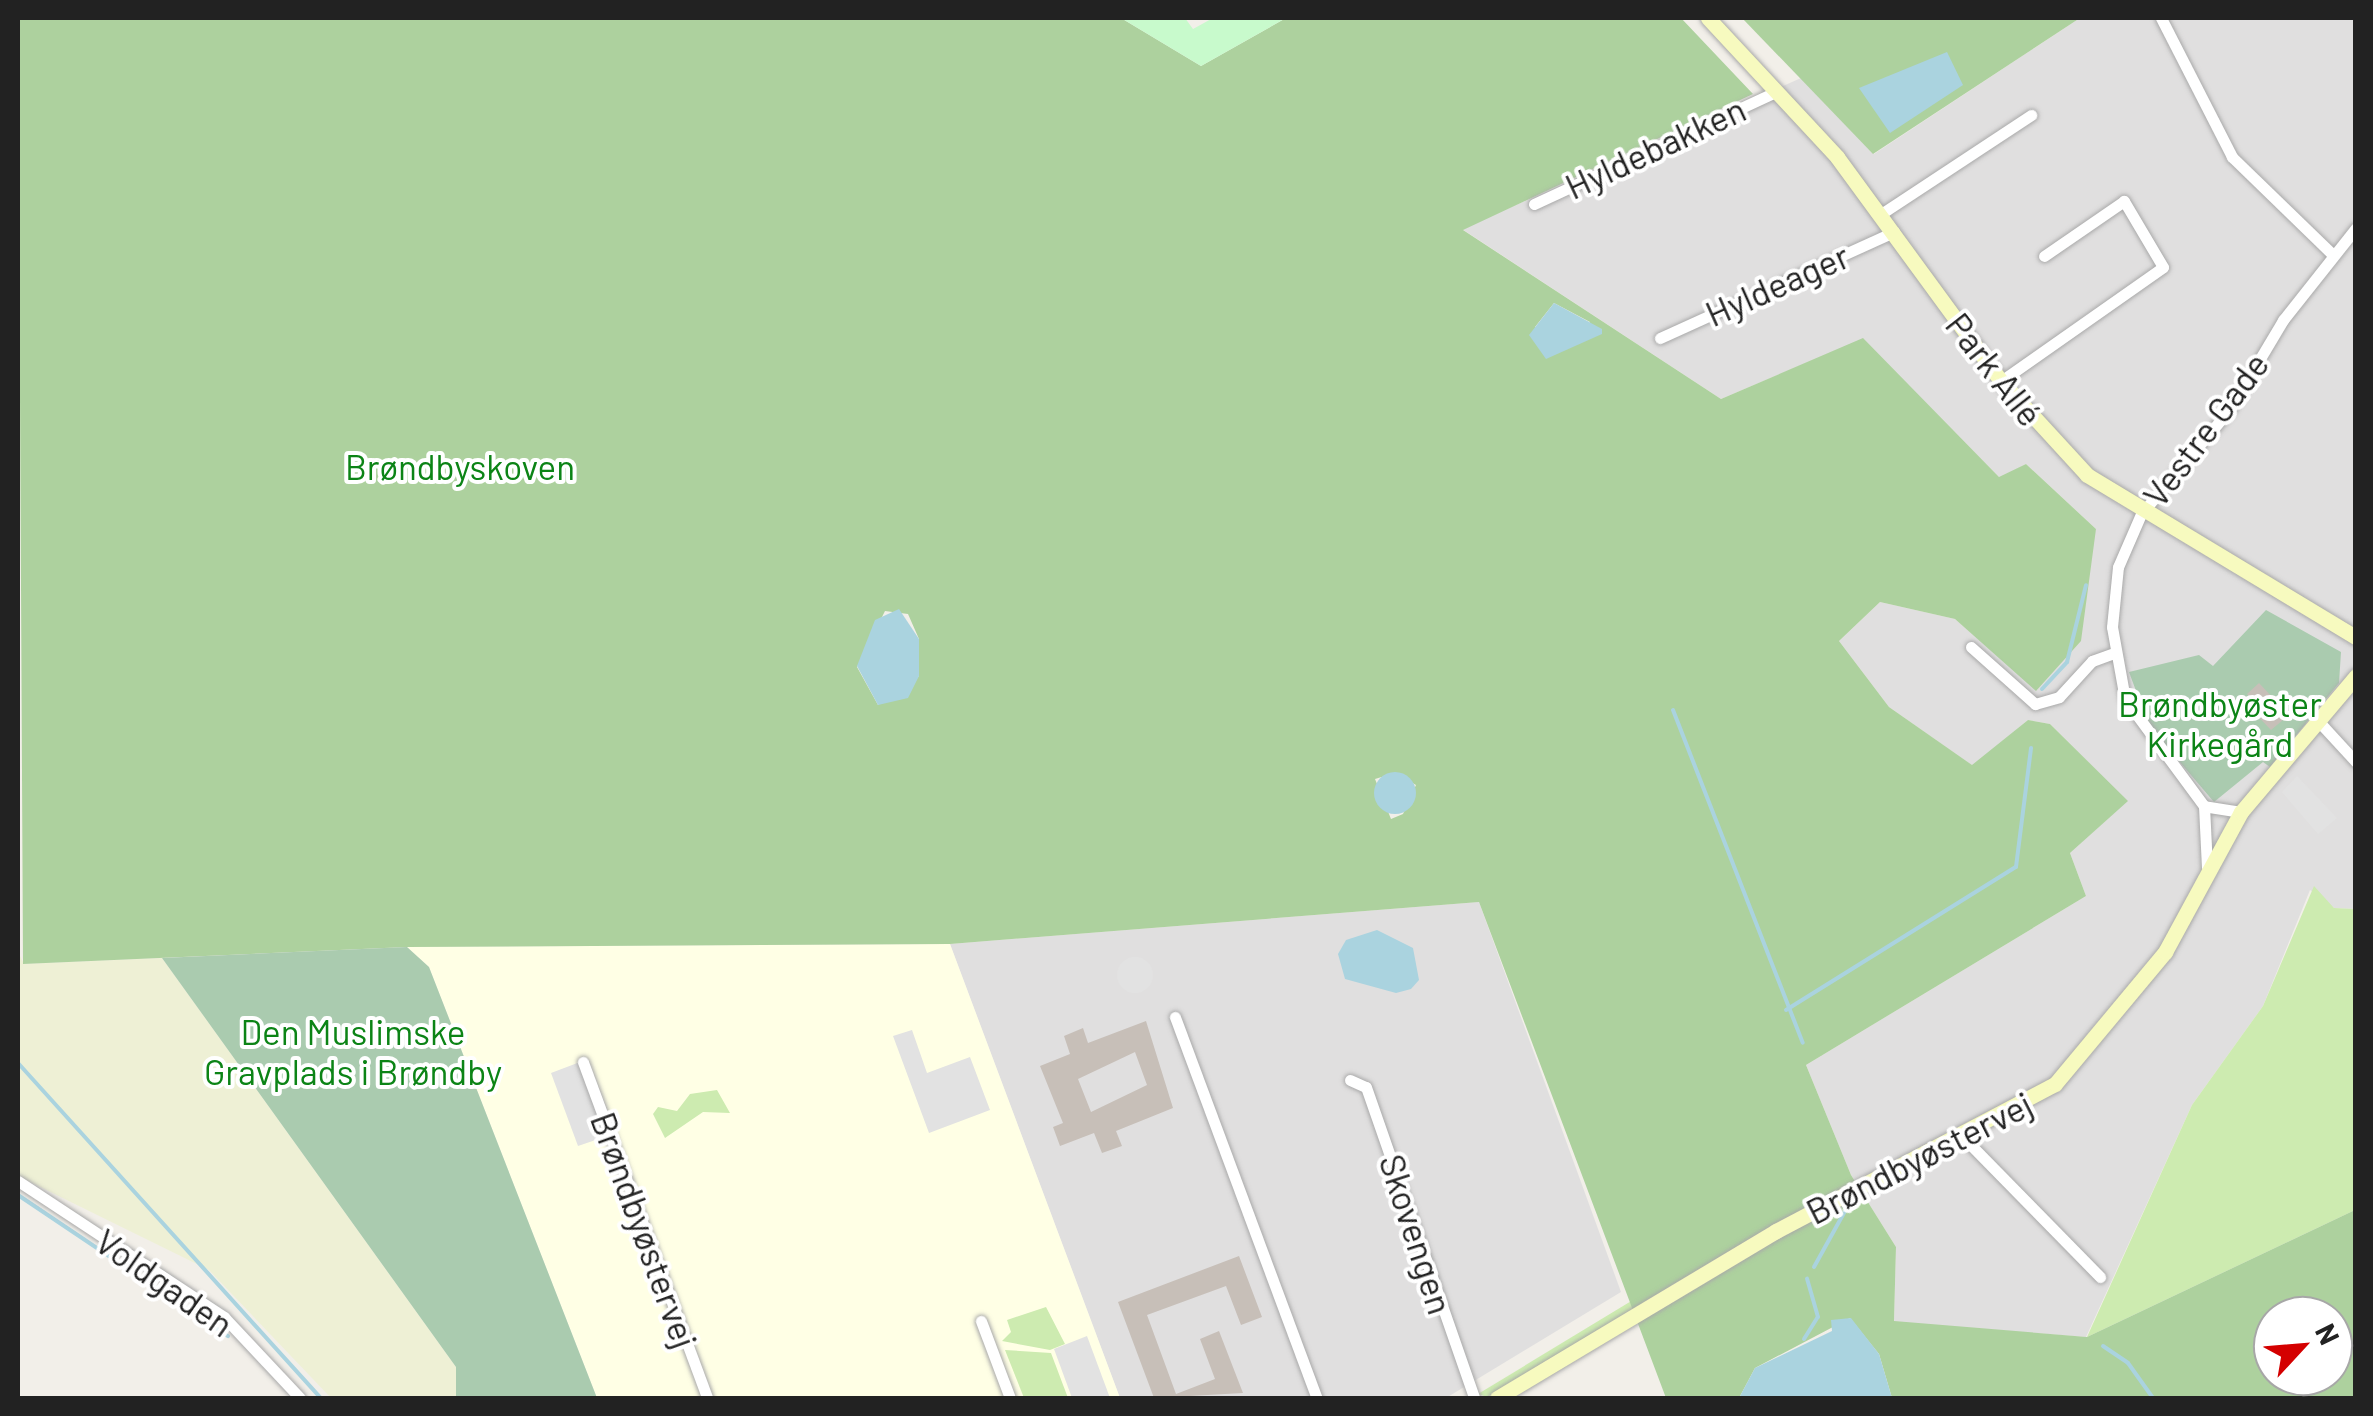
<!DOCTYPE html>
<html>
<head>
<meta charset="utf-8">
<style>
  body { margin:0 }
  #map { position:relative; width:2373px; height:1416px; overflow:hidden; background:#f2efe9; font-family:Barlow,sans-serif }
  div>[style] { position:absolute }
  [style*='--x'] { left:calc(var(--x)*1px); top:calc(var(--y)*1px); width:calc(var(--w)*1px); rotate:calc(var(--a)*1deg) }
  .residential>* { inset:0; background:#e0dfdf }
  .education>* { inset:0; background:#ffffe5 }
  .farmland>* { inset:0; background:#eef0d5 }
  .grass>* { inset:0; background:#cdebb0 }
  .forest>* { inset:0; background:#add19e }
  .cemetery>* { inset:0; background:#aacbaf }
  .park>* { inset:0; background:#c8facc }
  .parking>* { inset:0; background:#e2e2e2 }
  .round { border-radius:50% }
  .water>* { inset:0; background:#aad3df }
  .stream>* { height:4px; margin:-2px; padding:0 2px; transform-origin:2px; border-radius:2px; background:#aad3df }
  .building>* { inset:0; background:#c7bfb8 }
  .roads { filter:drop-shadow(0 0 2px #a9a9a9) drop-shadow(0 0 2px #a9a9a9) }
  .street>* { height:11px; margin:-5.5px; padding:0 5.5px; transform-origin:5.5px; border-radius:5.5px; background:#fff }
  .secondary>* { height:15px; margin:-7.5px; padding:0 7.5px; transform-origin:7.5px; border-radius:7.5px; background:#f7fabf }
  span { translate:-50% -50%; white-space:nowrap; text-align:center; line-height:1.15; -webkit-text-stroke:8px #fff; paint-order:stroke }
  .street-label { font-size:35px; color:#222 }
  .park-label { font-size:35px; color:#0c8416 }
  .frame { position:absolute; inset:0; border:20px solid #222; pointer-events:none }
  .north { position:absolute; left:2253px; top:1296px; width:100px; height:100px; box-sizing:border-box; background:#fff; border:2px solid #a7a7a7; border-radius:50%; rotate:64deg; font-size:28px; font-weight:700; line-height:40px; text-align:center; color:#222 }
  .north::after { content:''; display:block; margin:auto; width:35px; height:45px; background:#d40000; clip-path:polygon(50% 0,100% 100%,50% 72%,0 100%) }
</style>
</head>
<body>
<div id="map">
  <div class="residential">
    <div style="clip-path:polygon(2080px 18px,2355px 18px,2355px 909px,2334px 908px,2310px 890px,2263px 1006px,2192px 1105px,2086px 1337px,1894px 1322px,1896px 1247px,1851px 1175px,1806px 1065px,2086px 896px,2070px 853px,2127px 801px,2050px 724px,2028px 720px,1973px 766px,1889px 707px,1839px 641px,1880px 602px,1955px 619px,2037px 690px,2096px 529px,2026px 464px,2000px 478px,1863px 339px,1721px 399px,1462px 229px,1801px 78px,1874px 154px)"></div>
    <div style="clip-path:polygon(1479px 902px,1621px 1292px,1446px 1398px,1120px 1398px,950px 944px)"></div>
  </div>
  <div class="education">
    <div style="clip-path:polygon(950px 944px,1120px 1398px,597px 1398px,429px 967px,407px 947px)"></div>
  </div>
  <div class="farmland">
    <div style="clip-path:polygon(18px 952px,24px 964px,162px 958px,456px 1367px,456px 1398px,331px 1398px,209px 1270px,18px 1176px)"></div>
  </div>
  <div class="grass">
    <div style="clip-path:polygon(2314px 886px,2334px 908px,2355px 909px,2355px 1210px,2087px 1337px,2192px 1105px,2263px 1006px)"></div>
    <div style="clip-path:polygon(717px 1090px,730px 1113px,703px 1112px,665px 1138px,653px 1114px,658px 1107px,677px 1111px,690px 1094px)"></div>
    <div style="clip-path:polygon(1727px 1243px,1727px 1252px,1487px 1397px,1478px 1394px)"></div>
    <div style="clip-path:polygon(1046px 1307px,1065px 1344px,1050px 1350px,1002px 1341px,1011px 1332px,1007px 1320px)"></div>
    <div style="clip-path:polygon(1005px 1350px,1051px 1353px,1068px 1398px,1024px 1398px)"></div>
  </div>
  <div class="forest">
    <div style="clip-path:polygon(evenodd,18px 18px,1121px 18px,1201px 66px,1286px 18px,1681px 18px,1753px 94px,1463px 230px,1721px 399px,1863px 338px,1999px 477px,2026px 464px,2096px 529px,2081px 641px,2036px 691px,1955px 619px,1880px 602px,1839px 641px,1889px 707px,1972px 765px,2028px 720px,2050px 724px,2128px 801px,2070px 853px,2086px 896px,1806px 1065px,1851px 1175px,1896px 1247px,1894px 1321px,2087px 1337px,2355px 1210px,2355px 1398px,1892px 1398px,1879px 1354px,1850px 1318px,1755px 1368px,1739px 1398px,1666px 1398px,1479px 902px,950px 944px,407px 947px,23px 964px,18px 18px,1554px 303px,1590px 322px,1582px 339px,1535px 327px,1554px 303px,18px 18px,885px 611px,908px 614px,919px 639px,919px 676px,878px 705px,857px 667px,885px 611px,18px 18px,1395px 773px,1416px 785px,1403px 814px,1391px 819px,1375px 779px,1395px 773px,18px 18px,2273px 1316px,2333px 1316px,2333px 1376px,2273px 1376px,2273px 1316px)"></div>
    <div style="clip-path:polygon(1742px 18px,2080px 18px,1873px 154px)"></div>
  </div>
  <div class="cemetery">
    <div style="clip-path:polygon(2266px 610px,2341px 652px,2339px 683px,2270px 767px,2263px 762px,2214px 802px,2149px 726px,2129px 672px,2199px 655px,2213px 666px)"></div>
    <div style="clip-path:polygon(407px 947px,429px 967px,597px 1398px,456px 1398px,456px 1367px,162px 958px)"></div>
  </div>
  <div class="park">
    <div style="clip-path:polygon(1121px 18px,1185px 18px,1193px 29px,1213px 18px,1286px 18px,1201px 66px)"></div>
  </div>
  <div class="parking">
    <div style="clip-path:polygon(2297px 776px,2337px 818px,2318px 834px,2282px 792px)"></div>
    <div class="round" style="left:1117px;top:957px;width:36px;height:36px"></div>
    <div style="clip-path:polygon(912px 1030px,927px 1073px,970px 1057px,990px 1110px,929px 1133px,893px 1036px)"></div>
    <div style="clip-path:polygon(588px 1059px,616px 1133px,578px 1146px,551px 1073px)"></div>
    <div style="clip-path:polygon(1087px 1336px,1110px 1398px,1072px 1398px,1054px 1349px)"></div>
  </div>
  <div class="water">
    <div style="clip-path:polygon(1947px 52px,1963px 85px,1890px 133px,1859px 88px)"></div>
    <div style="clip-path:polygon(1554px 303px,1602px 329px,1602px 334px,1546px 359px,1529px 335px)"></div>
    <div style="clip-path:polygon(899px 609px,919px 639px,919px 676px,908px 698px,878px 705px,857px 666px,875px 620px)"></div>
    <div class="round" style="left:1374px;top:772px;width:42px;height:42px"></div>
    <div style="clip-path:polygon(1377px 930px,1413px 948px,1419px 980px,1411px 989px,1396px 993px,1345px 979px,1338px 954px,1346px 940px)"></div>
    <div style="clip-path:polygon(1851px 1318px,1879px 1354px,1892px 1398px,1739px 1398px,1755px 1368px,1832px 1331px,1831px 1320px)"></div>
  </div>
  <div class="stream">
    <div style="--x:2042;--y:689;--w:37;--a:-47"></div>
    <div style="--x:2067;--y:662;--w:79;--a:-76.1"></div>
    <div style="--x:1673;--y:710;--w:357;--a:68.7"></div>
    <div style="--x:1786;--y:1010;--w:271;--a:-31.9"></div>
    <div style="--x:2016;--y:867;--w:120;--a:-82.8"></div>
    <div style="--x:18;--y:1063;--w:452;--a:47.9"></div>
    <div style="--x:18;--y:1195;--w:253;--a:33.9"></div>
    <div style="--x:1814;--y:1267;--w:64;--a:-61"></div>
    <div style="--x:1804;--y:1339;--w:26;--a:-58"></div>
    <div style="--x:1818;--y:1317;--w:40;--a:-106"></div>
    <div style="--x:2103;--y:1346;--w:30;--a:34"></div>
    <div style="--x:2128;--y:1363;--w:43;--a:54.5"></div>
  </div>
  <div class="building">
    <div style="clip-path:polygon(2259px 683px,2289px 715px,2271px 730px,2250px 708px,2255px 703px,2247px 694px)"></div>
    <div style="clip-path:polygon(evenodd,1146px 1021px,1173px 1108px,1116px 1131px,1122px 1146px,1102px 1153px,1094px 1133px,1060px 1146px,1053px 1127px,1063px 1123px,1040px 1066px,1070px 1054px,1064px 1036px,1083px 1028px,1088px 1043px,1146px 1021px,1135px 1052px,1147px 1085px,1091px 1112px,1078px 1079px,1135px 1052px)"></div>
    <div style="clip-path:polygon(1239px 1256px,1262px 1317px,1241px 1325px,1226px 1286px,1147px 1315px,1176px 1394px,1215px 1379px,1200px 1339px,1219px 1331px,1243px 1393px,1154px 1398px,1118px 1302px)"></div>
  </div>
  <div class="roads">
    <div class="street">
      <div style="--x:2161;--y:18;--w:156;--a:62.9"></div>
      <div style="--x:2232;--y:157;--w:141;--a:44.1"></div>
      <div style="--x:1534;--y:204;--w:268;--a:-24.9"></div>
      <div style="--x:1881;--y:214;--w:180;--a:-33.4"></div>
      <div style="--x:1660;--y:338;--w:257;--a:-24.4"></div>
      <div style="--x:2001;--y:381;--w:198;--a:-35.1"></div>
      <div style="--x:2163;--y:267;--w:77;--a:-120.6"></div>
      <div style="--x:2124;--y:201;--w:97;--a:145.5"></div>
      <div style="--x:1971;--y:647;--w:86;--a:41.7"></div>
      <div style="--x:2035;--y:704;--w:25;--a:-16"></div>
      <div style="--x:2059;--y:697;--w:49;--a:-47.5"></div>
      <div style="--x:2092;--y:661;--w:23;--a:-20"></div>
      <div style="--x:2322;--y:725;--w:50;--a:47.4"></div>
      <div style="--x:2204;--y:806;--w:61;--a:87.2"></div>
      <div style="--x:2241;--y:812;--w:37;--a:-171"></div>
      <div style="--x:2204;--y:806;--w:133;--a:-126.4"></div>
      <div style="--x:2125;--y:699;--w:73;--a:-100.2"></div>
      <div style="--x:2112;--y:627;--w:60;--a:-84.3"></div>
      <div style="--x:2118;--y:567;--w:58;--a:-66.5"></div>
      <div style="--x:2141;--y:514;--w:138;--a:-49.7"></div>
      <div style="--x:2230;--y:409;--w:104;--a:-59.2"></div>
      <div style="--x:2283;--y:320;--w:117;--a:-51.6"></div>
      <div style="--x:1175;--y:1017;--w:407;--a:69.6"></div>
      <div style="--x:583;--y:1062;--w:358;--a:69.7"></div>
      <div style="--x:1350;--y:1080;--w:17;--a:24"></div>
      <div style="--x:1366;--y:1087;--w:329;--a:70.8"></div>
      <div style="--x:1963;--y:1137;--w:196;--a:45.6"></div>
      <div style="--x:18;--y:1181;--w:247;--a:33.4"></div>
      <div style="--x:224;--y:1317;--w:111;--a:46.8"></div>
      <div style="--x:981;--y:1321;--w:82;--a:69.4"></div>
    </div>
    <div class="secondary">
      <div style="--x:1708;--y:18;--w:190;--a:47.1"></div>
      <div style="--x:1837;--y:157;--w:278;--a:53.8"></div>
      <div style="--x:2001;--y:381;--w:127;--a:47.5"></div>
      <div style="--x:2087;--y:475;--w:314;--a:31.1"></div>
      <div style="--x:1497;--y:1398;--w:325;--a:-30.9"></div>
      <div style="--x:1776;--y:1231;--w:315;--a:-27.8"></div>
      <div style="--x:2055;--y:1084;--w:172;--a:-50.2"></div>
      <div style="--x:2165;--y:952;--w:159;--a:-61.5"></div>
      <div style="--x:2241;--y:812;--w:178;--a:-49.8"></div>
    </div>
  </div>
  <div class="street-label">
    <span style="left:1655px;top:147px;rotate:-25deg">Hyldebakken</span>
    <span style="left:1777px;top:284px;rotate:-24deg">Hyldeager</span>
    <span style="left:1995px;top:369px;rotate:52deg">Park Allé</span>
    <span style="left:2205px;top:429px;rotate:-53deg">Vestre Gade</span>
    <span style="left:1919px;top:1157px;rotate:-27deg">Brøndbyøstervej</span>
    <span style="left:645px;top:1230px;rotate:70deg">Brøndbyøstervej</span>
    <span style="left:1417px;top:1234px;rotate:72deg">Skovengen</span>
    <span style="left:165px;top:1282px;rotate:35deg">Voldgaden</span>
  </div>
  <div class="park-label">
    <span style="left:460px;top:466px">Brøndbyskoven</span>
    <span style="left:2220px;top:723px">Brøndbyøster<br>Kirkegård</span>
    <span style="left:353px;top:1051px">Den Muslimske<br>Gravplads i Brøndby</span>
  </div>
  <div class="frame"></div>
  <div class="north">N</div>
</div>
</body>
</html>
